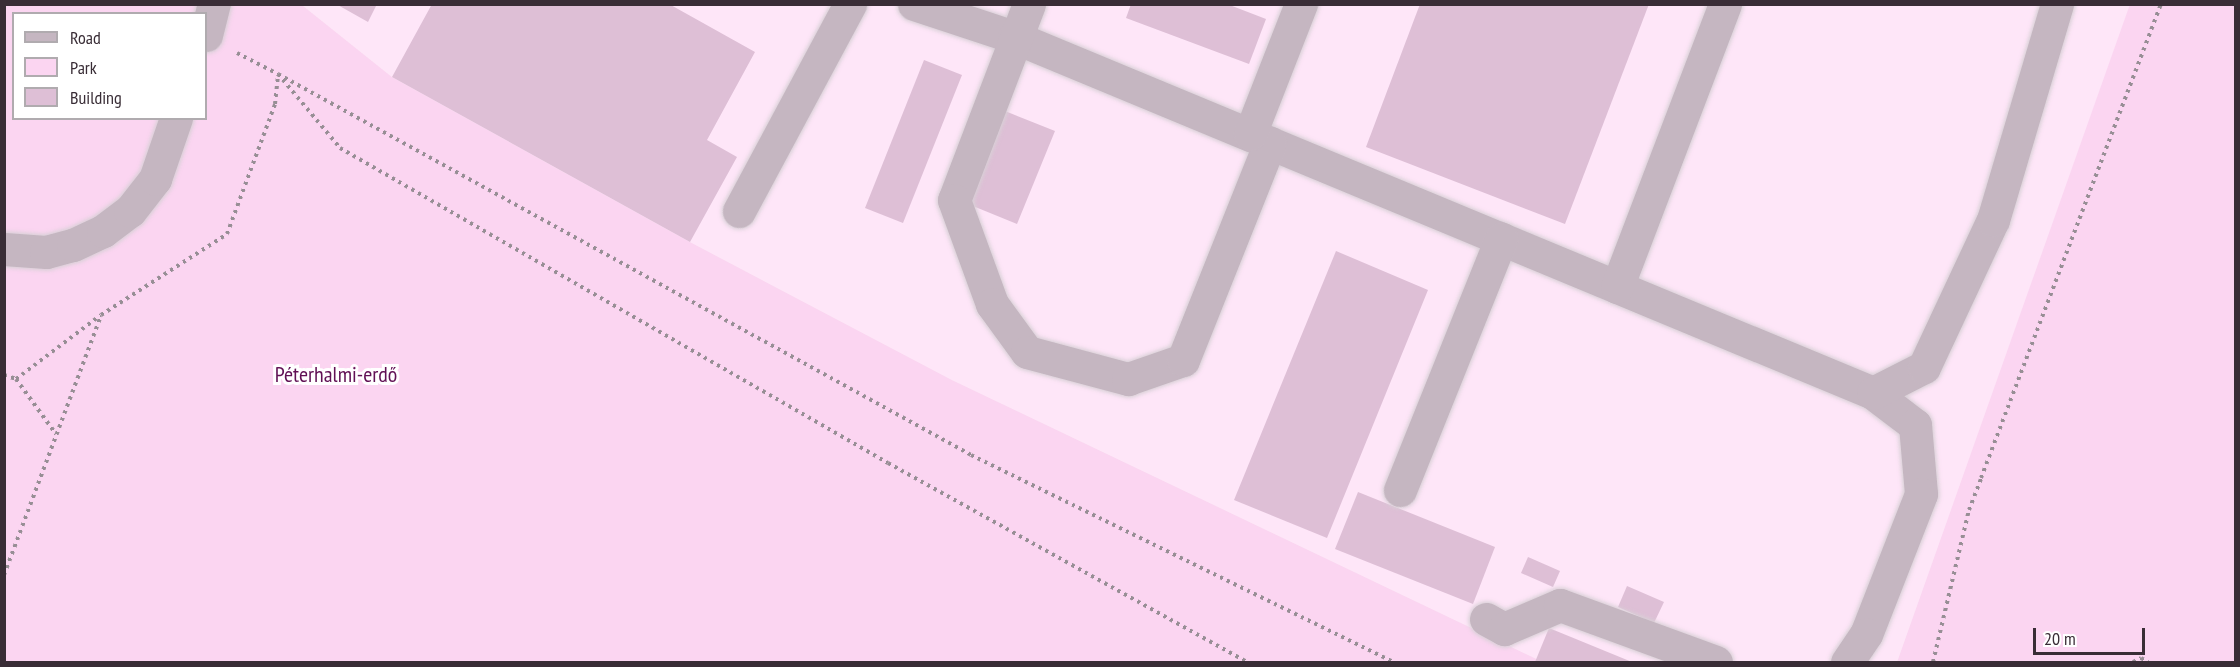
<!DOCTYPE html>
<html>
<head>
<meta charset="utf-8">
<style>
  body { margin:0 }
  #map { position:relative; width:2240px; height:667px; overflow:hidden; background:#fbf4f9; font-family:"PT Sans Narrow",sans-serif }
  div>[style] { position:absolute }
  [style*='--x'] { left:calc(var(--x)*1px); top:calc(var(--y)*1px); width:calc(var(--w)*1px); rotate:calc(var(--a)*1deg) }
  .built>* { inset:0; background:#fee6f8 }
  .green>* { inset:0; background:#fbd5f1 }
  .building>* { inset:0; background:#debfd6 }
  .path>* { height:4px; margin-top:-2px; transform-origin:0; background:repeating-linear-gradient(90deg,#978e95 0 3px,transparent 0 7.5px) }
  .roads { filter:drop-shadow(0 0 2px #d8d0d6) drop-shadow(0 0 2px #d8d0d6) }
  .minor>* { height:33px; margin:-16.5px; padding:0 16.5px; transform-origin:16.5px; border-radius:16.5px; background:#c5b6c1 }
  span { translate:-50% -50%; white-space:nowrap; text-align:center; line-height:1.15; -webkit-text-stroke:6px #fff; paint-order:stroke }
  .park-label { font-size:22px; color:#611155 }
  .frame { position:absolute; inset:0; border:6px solid #392d36; pointer-events:none }
  .legend { position:absolute; left:12px; top:12px; width:195px; height:108px; box-sizing:border-box; background:#fff; border:2px solid #b0abaf; margin:0; padding:8px 10px; list-style:none; font-size:18px; color:#392d36 }
  .legend li { display:flex; align-items:center; gap:12px; height:30px }
  .legend b { width:30px; border:2px solid #b0abaf }
  .scale { position:absolute; left:2033px; top:628px; width:112px; height:27px; box-sizing:border-box; border:3px solid #392d36; border-top:0; padding-left:8px; font-size:18px; line-height:21px; white-space:nowrap; color:#392d36; -webkit-text-stroke:4px #fff; paint-order:stroke }
</style>
</head>
<body>
<div id="map">
  <div class="built">
    <div style="clip-path:polygon(302px 5px,2130px 5px,1897px 662px,1543px 662px,952px 380px,690px 242px,392px 77px)"></div>
  </div>
  <div class="green">
    <div style="clip-path:polygon(2130px 4px,2235px 5px,2235px 662px,1897px 662px)"></div>
    <div style="clip-path:polygon(evenodd,4px 5px,302px 5px,392px 77px,690px 242px,952px 380px,1543px 662px,5px 662px,4px 5px,14px 14px,206px 14px,206px 118px,14px 118px,14px 14px)"></div>
  </div>
  <div class="building">
    <div style="clip-path:polygon(336px 4px,377px 4px,368px 22px)"></div>
    <div style="clip-path:polygon(432px 4px,669px 4px,755px 52px,707px 140px,737px 157px,690px 242px,392px 77px)"></div>
    <div style="clip-path:polygon(1131px 4px,1227px 4px,1266px 19px,1249px 64px,1126px 18px)"></div>
    <div style="clip-path:polygon(1420px 4px,1649px 4px,1565px 224px,1366px 147px)"></div>
    <div style="clip-path:polygon(924px 60px,962px 75px,903px 223px,865px 208px)"></div>
    <div style="clip-path:polygon(1005px 111px,1055px 131px,1017px 224px,968px 204px)"></div>
    <div style="clip-path:polygon(1336px 251px,1428px 290px,1327px 538px,1234px 500px)"></div>
    <div style="clip-path:polygon(1358px 492px,1495px 547px,1473px 604px,1335px 549px)"></div>
    <div style="clip-path:polygon(1528px 557px,1560px 571px,1553px 587px,1521px 573px)"></div>
    <div style="clip-path:polygon(1627px 586px,1664px 602px,1654px 623px,1618px 607px)"></div>
    <div style="clip-path:polygon(1549px 628px,1632px 662px,1535px 662px)"></div>
  </div>
  <div class="path">
    <div style="--x:237;--y:53;--w:46;--a:27.1"></div>
    <div style="--x:278;--y:74;--w:97;--a:50"></div>
    <div style="--x:340;--y:148;--w:632;--a:29.89"></div>
    <div style="--x:888;--y:463;--w:410;--a:29"></div>
    <div style="--x:4;--y:375;--w:13;--a:18"></div>
    <div style="--x:16;--y:379;--w:106;--a:-37"></div>
    <div style="--x:101;--y:315;--w:150;--a:-32.7"></div>
    <div style="--x:227;--y:234;--w:139;--a:-69.7"></div>
    <div style="--x:275;--y:104;--w:30;--a:-84"></div>
    <div style="--x:278;--y:74;--w:791;--a:28.8"></div>
    <div style="--x:971;--y:455;--w:471;--a:26.1"></div>
    <div style="--x:16;--y:379;--w:68;--a:54"></div>
    <div style="--x:4;--y:575;--w:277;--a:-69.5"></div>
    <div style="--x:1933;--y:662;--w:156;--a:-76.7"></div>
    <div style="--x:1969;--y:510;--w:34;--a:-69"></div>
    <div style="--x:1981;--y:478;--w:507;--a:-69.21"></div>
    <div style="--x:2133;--y:662;--w:9;--a:-27"></div>
    <div style="--x:2141;--y:658;--w:8;--a:30"></div>
  </div>
  <div class="roads">
    <div class="minor">
      <div style="--x:914;--y:4;--w:105;--a:18.3"></div>
      <div style="--x:1014;--y:37;--w:930;--a:22.51"></div>
      <div style="--x:1873;--y:393;--w:53;--a:37.3"></div>
      <div style="--x:1915;--y:425;--w:69;--a:85"></div>
      <div style="--x:1921;--y:494;--w:150;--a:111.4"></div>
      <div style="--x:1866;--y:634;--w:34;--a:124"></div>
      <div style="--x:1029;--y:4;--w:210;--a:110.9"></div>
      <div style="--x:954;--y:200;--w:111;--a:69.9"></div>
      <div style="--x:992;--y:304;--w:59;--a:53.9"></div>
      <div style="--x:1027;--y:352;--w:105;--a:15"></div>
      <div style="--x:1128;--y:379;--w:58;--a:-19.1"></div>
      <div style="--x:1183;--y:360;--w:234;--a:-68.2"></div>
      <div style="--x:206;--y:35;--w:32;--a:-76"></div>
      <div style="--x:1250;--y:134;--w:140;--a:-68.6"></div>
      <div style="--x:739;--y:211;--w:235;--a:-61.8"></div>
      <div style="--x:4;--y:249;--w:42;--a:4.1"></div>
      <div style="--x:46;--y:252;--w:28;--a:-15"></div>
      <div style="--x:73;--y:245;--w:33;--a:-25"></div>
      <div style="--x:103;--y:231;--w:34;--a:-37"></div>
      <div style="--x:130;--y:211;--w:41;--a:-52"></div>
      <div style="--x:155;--y:179;--w:65;--a:-71"></div>
      <div style="--x:1617;--y:287;--w:303;--a:-69.1"></div>
      <div style="--x:1873;--y:393;--w:57;--a:-27"></div>
      <div style="--x:1924;--y:367;--w:162;--a:-64.9"></div>
      <div style="--x:1993;--y:220;--w:225;--a:-73.5"></div>
      <div style="--x:1400;--y:490;--w:271;--a:-68.1"></div>
      <div style="--x:1486;--y:619;--w:21;--a:29"></div>
      <div style="--x:1504;--y:629;--w:61;--a:-23.2"></div>
      <div style="--x:1560;--y:605;--w:166;--a:20.1"></div>
    </div>
  </div>
  <div class="park-label">
    <span style="left:336px;top:375px">Péterhalmi-erdő</span>
  </div>
  <div class="frame"></div>
  <ul class="legend">
  <li><b style="height:8px;background:#c5b6c1"></b>Road</li>
  <li><b style="height:16px;background:#fbd5f1"></b>Park</li>
  <li><b style="height:16px;background:#debfd6"></b>Building</li>
  </ul>
  <div class="scale">20 m</div>
</div>
</body>
</html>
